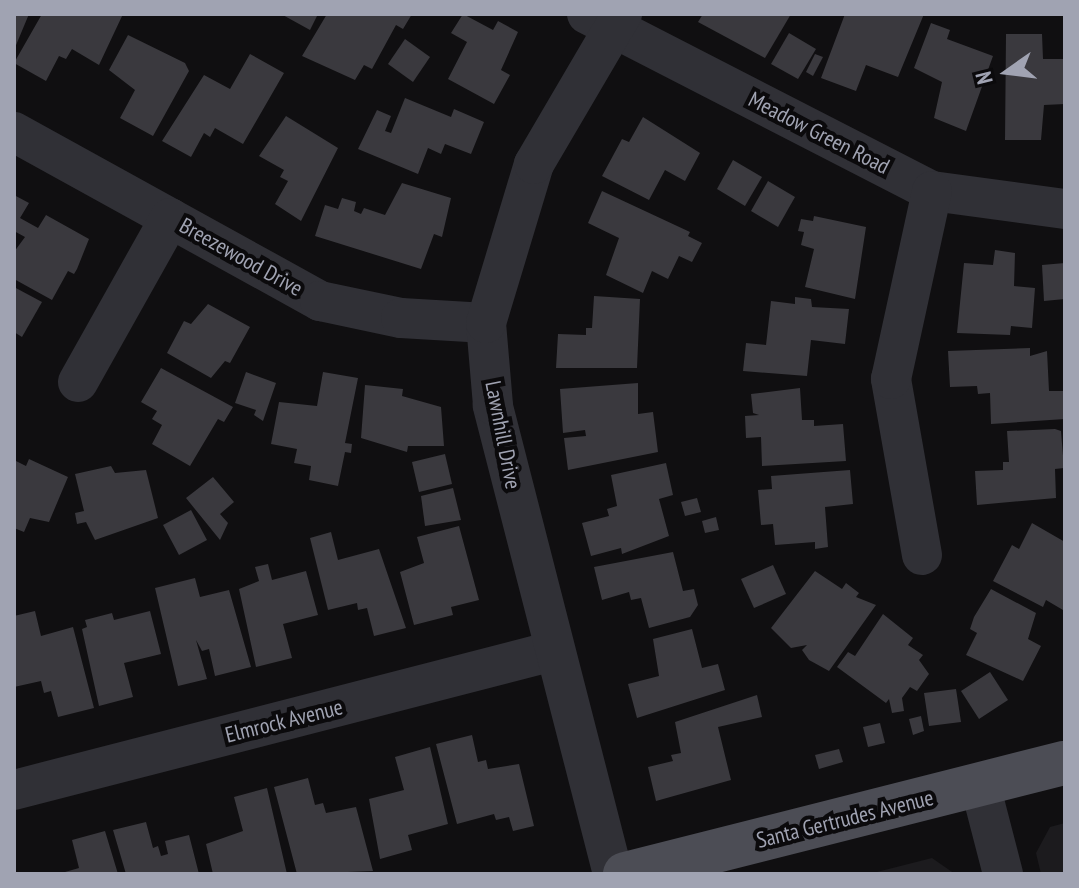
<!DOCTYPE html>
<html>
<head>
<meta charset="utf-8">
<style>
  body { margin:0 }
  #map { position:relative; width:1079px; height:888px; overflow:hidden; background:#100f11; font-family:"PT Sans Narrow",sans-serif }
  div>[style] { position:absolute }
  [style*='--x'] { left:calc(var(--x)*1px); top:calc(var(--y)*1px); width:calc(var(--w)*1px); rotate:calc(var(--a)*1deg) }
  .built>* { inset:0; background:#1c1b1e }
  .building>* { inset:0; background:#3a393e }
  .minor>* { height:40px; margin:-20px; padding:0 20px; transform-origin:20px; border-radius:20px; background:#303036 }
  .major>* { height:44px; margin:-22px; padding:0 22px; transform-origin:22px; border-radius:22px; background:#4c4d55 }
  span { translate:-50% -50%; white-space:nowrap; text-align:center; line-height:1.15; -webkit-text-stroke:8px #0b0a0c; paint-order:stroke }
  .street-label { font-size:22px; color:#a0a3b2 }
  .frame { position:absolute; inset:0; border:16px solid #a0a3b2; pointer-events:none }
  .north { position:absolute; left:967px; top:32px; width:80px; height:80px; -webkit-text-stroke:6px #0b0a0c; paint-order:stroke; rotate:256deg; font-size:22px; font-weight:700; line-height:32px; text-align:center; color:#a0a3b2 }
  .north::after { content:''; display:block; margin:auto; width:28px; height:36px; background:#a0a3b2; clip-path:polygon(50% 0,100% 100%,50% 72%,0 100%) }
</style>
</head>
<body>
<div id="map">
  <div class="built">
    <div style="clip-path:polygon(1065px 823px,1065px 874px,1041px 874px,1036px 853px,1050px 827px)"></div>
    <div style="clip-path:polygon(932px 858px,955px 874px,869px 874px)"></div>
  </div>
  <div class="building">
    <div style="clip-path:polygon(14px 14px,29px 14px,14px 50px)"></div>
    <div style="clip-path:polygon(42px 14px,97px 16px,123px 14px,99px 65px,72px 49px,66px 59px,59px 56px,46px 81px,14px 63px)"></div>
    <div style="clip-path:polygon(281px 14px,318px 14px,310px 30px)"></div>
    <div style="clip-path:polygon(327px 14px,412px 14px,403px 29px,396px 25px,372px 69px,364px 65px,355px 80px,302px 56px)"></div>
    <div style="clip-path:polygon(463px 14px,493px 30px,498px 21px,518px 32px,501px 70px,510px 75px,494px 104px,448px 79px,467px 42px,451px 33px)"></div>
    <div style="clip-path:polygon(703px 14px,791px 14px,765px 58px,698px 22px)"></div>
    <div style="clip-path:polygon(845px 14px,924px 14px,898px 77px,866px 65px,856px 91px,821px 78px)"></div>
    <div style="clip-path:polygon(931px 23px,950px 30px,947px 39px,993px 56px,966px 131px,934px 118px,942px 82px,914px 68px)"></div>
    <div style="clip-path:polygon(789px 33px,816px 49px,798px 79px,771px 64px)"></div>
    <div style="clip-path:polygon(1006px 34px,1042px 34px,1043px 59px,1065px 59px,1065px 104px,1044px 105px,1041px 140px,1005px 140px)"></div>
    <div style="clip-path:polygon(128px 35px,185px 63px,189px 71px,153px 136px,120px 118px,135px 90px,109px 70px)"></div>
    <div style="clip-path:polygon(405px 39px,430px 57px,413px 82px,388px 64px)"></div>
    <div style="clip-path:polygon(250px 54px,284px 73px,243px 144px,215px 128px,210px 137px,204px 133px,191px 157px,162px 141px,204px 75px,230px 89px)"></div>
    <div style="clip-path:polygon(815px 54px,823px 57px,813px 76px,806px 72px)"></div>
    <div style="clip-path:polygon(405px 98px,451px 117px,454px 109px,484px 122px,471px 154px,445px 144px,441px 154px,428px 148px,418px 174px,358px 149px,377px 110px,391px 116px,385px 131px,391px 133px)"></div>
    <div style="clip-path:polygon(286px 116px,338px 148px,301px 221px,275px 204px,288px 181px,280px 177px,284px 170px,259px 156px)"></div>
    <div style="clip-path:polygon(643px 117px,700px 153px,685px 181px,665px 170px,649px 200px,602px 176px,622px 139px,629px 142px)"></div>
    <div style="clip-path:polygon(733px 160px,762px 177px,745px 206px,717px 189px)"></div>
    <div style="clip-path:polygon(768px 181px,795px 197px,778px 227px,751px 211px)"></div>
    <div style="clip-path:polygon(402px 183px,451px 198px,442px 237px,434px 234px,421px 269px,315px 236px,325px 205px,338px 209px,342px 198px,356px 202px,354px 211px,361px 214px,364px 208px,385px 215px)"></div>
    <div style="clip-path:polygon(602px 191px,690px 232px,688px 236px,702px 243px,692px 262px,679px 256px,668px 279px,652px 271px,643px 293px,606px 275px,619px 238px,588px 223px)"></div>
    <div style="clip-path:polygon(14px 195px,29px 203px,20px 218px,38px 228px,46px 215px,89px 239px,77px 269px,74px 274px,68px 271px,52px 300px,14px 279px,14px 252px,25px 237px,14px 231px)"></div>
    <div style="clip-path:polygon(814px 216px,866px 227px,855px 299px,805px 287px,814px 249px,801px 245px,804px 232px,798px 231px,801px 219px,813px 221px)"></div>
    <div style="clip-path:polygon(995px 250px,1015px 253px,1014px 286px,1035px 288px,1032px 328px,1011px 326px,1010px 335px,957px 333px,964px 263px,993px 265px)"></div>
    <div style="clip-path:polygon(1065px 263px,1065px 299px,1044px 301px,1042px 265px)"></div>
    <div style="clip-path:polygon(14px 287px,42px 302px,22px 337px,14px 332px)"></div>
    <div style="clip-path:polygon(594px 296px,640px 299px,637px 368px,556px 368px,558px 334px,586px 335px,586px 328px,592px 328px)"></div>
    <div style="clip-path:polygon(795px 297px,811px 299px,812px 307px,849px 309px,845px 344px,811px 340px,807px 376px,743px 371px,746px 343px,766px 345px,771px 301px,795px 304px)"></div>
    <div style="clip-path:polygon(208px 304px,250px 327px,230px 363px,225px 361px,211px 378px,167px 353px,184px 321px,191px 324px)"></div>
    <div style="clip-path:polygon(1030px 348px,1030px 356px,1047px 351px,1049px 391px,1065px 391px,1065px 419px,991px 424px,990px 393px,978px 394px,977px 386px,950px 387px,948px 351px)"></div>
    <div style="clip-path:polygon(161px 368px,233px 407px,224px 422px,218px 419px,190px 466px,152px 444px,162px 425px,152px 419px,157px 411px,141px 402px)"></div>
    <div style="clip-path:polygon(246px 372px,276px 383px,263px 421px,254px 415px,256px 410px,235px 403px)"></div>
    <div style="clip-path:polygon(323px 372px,358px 378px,345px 443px,352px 444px,351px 453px,345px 452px,338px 486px,309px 480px,311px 466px,294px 463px,297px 449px,271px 444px,279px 402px,317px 406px)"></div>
    <div style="clip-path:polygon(638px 383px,638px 414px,653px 412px,658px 452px,568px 470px,564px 438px,586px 436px,585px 430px,563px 433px,560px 389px)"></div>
    <div style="clip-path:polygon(365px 385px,403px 389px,402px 396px,441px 407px,444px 446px,408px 446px,407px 452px,361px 438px)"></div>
    <div style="clip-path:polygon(800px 388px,802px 420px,814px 420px,814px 426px,843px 424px,846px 461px,762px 466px,761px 437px,746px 438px,745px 416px,759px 415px,753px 413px,751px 394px)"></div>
    <div style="clip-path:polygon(1055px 429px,1061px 431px,1064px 468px,1055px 469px,1056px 498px,977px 505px,975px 471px,1003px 470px,1003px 462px,1009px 462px,1007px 431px)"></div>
    <div style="clip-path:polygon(445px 454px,452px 484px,419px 492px,412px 462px)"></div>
    <div style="clip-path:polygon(29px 459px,68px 477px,49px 522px,30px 518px,24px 532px,14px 528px,14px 460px,26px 466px)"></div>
    <div style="clip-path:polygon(666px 463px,673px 495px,659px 499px,669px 536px,622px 554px,621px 548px,591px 556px,582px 523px,609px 516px,607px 509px,617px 506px,611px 475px)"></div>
    <div style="clip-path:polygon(111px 466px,115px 473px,146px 470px,158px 518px,95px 540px,86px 522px,77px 524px,75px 513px,84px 511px,75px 474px)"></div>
    <div style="clip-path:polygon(850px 470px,853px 504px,825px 507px,828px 547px,815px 549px,815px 542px,775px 545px,773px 524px,761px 525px,758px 490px,772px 489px,771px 476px)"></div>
    <div style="clip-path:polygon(213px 477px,234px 502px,220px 514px,228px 523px,220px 540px,186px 498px)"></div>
    <div style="clip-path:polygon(453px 488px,461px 520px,425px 526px,421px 496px)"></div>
    <div style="clip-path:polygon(697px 498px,701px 512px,685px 516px,681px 502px)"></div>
    <div style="clip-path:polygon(191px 510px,207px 540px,179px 555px,163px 525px)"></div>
    <div style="clip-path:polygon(716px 517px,719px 530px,705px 533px,702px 521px)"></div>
    <div style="clip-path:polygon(1032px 523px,1065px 542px,1063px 610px,1046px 600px,1043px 607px,993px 581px,1012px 545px,1019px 549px)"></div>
    <div style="clip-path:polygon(459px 526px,479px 600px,451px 607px,453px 615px,414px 625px,400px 572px,424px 563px,417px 537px)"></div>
    <div style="clip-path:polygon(331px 532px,338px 560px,379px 549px,406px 628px,374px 636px,367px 608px,358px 610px,357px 603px,328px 610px,310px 538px)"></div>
    <div style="clip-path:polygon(673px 552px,683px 591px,694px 589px,698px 605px,690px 617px,649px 628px,641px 598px,631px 600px,629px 592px,602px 600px,594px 567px)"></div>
    <div style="clip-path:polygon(268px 564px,272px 580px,306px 571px,318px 615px,283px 624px,292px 658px,256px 667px,239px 589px,259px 581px,255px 567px)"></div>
    <div style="clip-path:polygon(773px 565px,786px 594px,754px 608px,741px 579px)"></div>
    <div style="clip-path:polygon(815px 571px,842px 589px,846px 583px,859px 593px,856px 597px,876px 605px,829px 671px,809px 660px,802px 650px,807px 645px,791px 648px,771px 628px)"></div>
    <div style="clip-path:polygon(195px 578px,200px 597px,229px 590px,251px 667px,215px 676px,209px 649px,202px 651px,196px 640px,207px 679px,178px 686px,155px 588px)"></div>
    <div style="clip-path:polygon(991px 589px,1036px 613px,1028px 639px,1041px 646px,1023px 681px,966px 655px,977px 633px,970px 629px,974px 617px)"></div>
    <div style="clip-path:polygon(35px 611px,41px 636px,73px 627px,94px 708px,58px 717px,51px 691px,44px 693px,41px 681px,14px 687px,14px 616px)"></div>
    <div style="clip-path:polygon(150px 611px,161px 654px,124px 663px,133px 697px,99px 706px,82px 629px,87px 627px,85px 620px,112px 613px,114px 620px)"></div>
    <div style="clip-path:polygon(883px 614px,913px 638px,908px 645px,923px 655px,919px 660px,929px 674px,917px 691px,910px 687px,902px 698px,904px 711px,892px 713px,889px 699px,886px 703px,837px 667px,848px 652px,855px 656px)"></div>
    <div style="clip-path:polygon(692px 629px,702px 668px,718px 664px,725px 690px,637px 718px,628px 684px,659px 676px,653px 639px)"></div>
    <div style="clip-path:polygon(990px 672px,1008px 700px,979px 719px,961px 691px)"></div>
    <div style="clip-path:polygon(956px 689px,961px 722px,929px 726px,924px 693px)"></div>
    <div style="clip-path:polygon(757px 695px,762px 717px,718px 727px,731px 780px,656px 801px,648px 767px,673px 761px,671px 755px,681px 753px,675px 722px)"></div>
    <div style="clip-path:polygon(921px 716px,924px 731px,913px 735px,909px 719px)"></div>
    <div style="clip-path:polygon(880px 723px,885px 743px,868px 747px,863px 727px)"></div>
    <div style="clip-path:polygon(472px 735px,478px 762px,486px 760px,488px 769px,519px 764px,534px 826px,513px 831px,509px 817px,496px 820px,494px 814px,457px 824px,436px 744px)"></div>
    <div style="clip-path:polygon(430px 747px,448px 824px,408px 835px,412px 850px,380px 859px,369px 799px,404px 790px,395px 757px)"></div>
    <div style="clip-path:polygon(839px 749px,843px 762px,819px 769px,815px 755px)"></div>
    <div style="clip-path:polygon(308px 778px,315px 805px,323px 803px,326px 813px,356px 807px,373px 871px,297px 874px,274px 787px)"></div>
    <div style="clip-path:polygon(267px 788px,287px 874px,213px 874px,206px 844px,243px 831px,234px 797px)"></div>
    <div style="clip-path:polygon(146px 822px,153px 848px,158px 846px,161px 856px,168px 854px,165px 841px,189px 835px,199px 874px,126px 874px,113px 830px)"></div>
    <div style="clip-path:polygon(105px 831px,118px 874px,58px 874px,79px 868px,72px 840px)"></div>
  </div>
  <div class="minor">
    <div style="--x:587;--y:14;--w:388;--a:27.2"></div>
    <div style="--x:932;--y:191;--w:134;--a:7.7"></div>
    <div style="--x:14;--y:132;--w:350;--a:28.9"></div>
    <div style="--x:320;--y:301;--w:83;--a:11.9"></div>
    <div style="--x:401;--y:318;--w:85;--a:3.4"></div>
    <div style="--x:78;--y:382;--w:188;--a:-60.7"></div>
    <div style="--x:922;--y:555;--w:179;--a:-100"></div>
    <div style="--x:891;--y:379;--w:192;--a:-77.7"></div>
    <div style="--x:980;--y:785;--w:92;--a:75.5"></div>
    <div style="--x:14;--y:790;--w:557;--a:-14.46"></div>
    <div style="--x:613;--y:874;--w:484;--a:-104.4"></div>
    <div style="--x:493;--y:405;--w:82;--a:-94.9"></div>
    <div style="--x:486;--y:323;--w:166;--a:-73.2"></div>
    <div style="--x:534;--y:164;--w:174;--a:-59.6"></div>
  </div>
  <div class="major">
    <div style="--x:625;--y:874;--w:454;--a:-14.2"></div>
  </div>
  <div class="street-label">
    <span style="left:819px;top:133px;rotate:27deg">Meadow Green Road</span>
    <span style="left:241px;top:257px;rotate:29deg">Breezewood Drive</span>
    <span style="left:503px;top:435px;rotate:79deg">Lawnhill Drive</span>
    <span style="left:284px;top:721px;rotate:-14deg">Elmrock Avenue</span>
    <span style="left:845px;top:819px;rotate:-14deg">Santa Gertrudes Avenue</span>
  </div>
  <div class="frame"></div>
  <div class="north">N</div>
</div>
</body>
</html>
